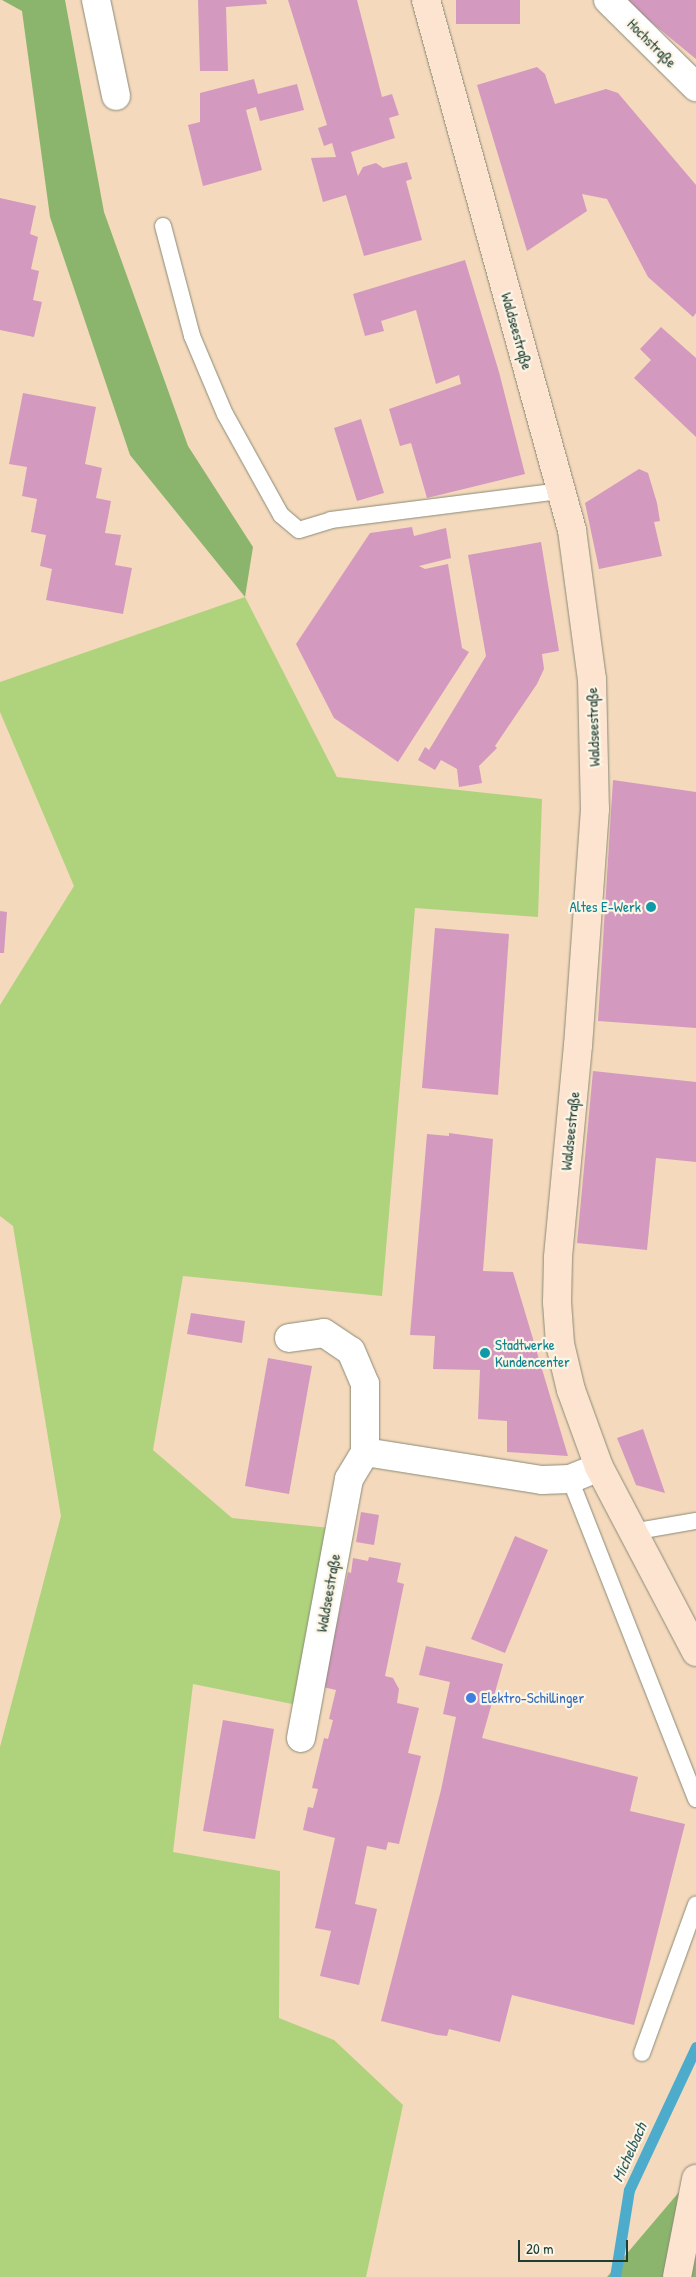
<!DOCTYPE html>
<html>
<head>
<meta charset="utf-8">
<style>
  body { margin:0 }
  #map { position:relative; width:696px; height:2277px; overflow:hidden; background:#f4d9bc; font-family:"Patrick Hand",sans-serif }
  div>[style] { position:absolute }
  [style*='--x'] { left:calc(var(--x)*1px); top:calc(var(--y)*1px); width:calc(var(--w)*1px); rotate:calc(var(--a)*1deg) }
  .green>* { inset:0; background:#afd37c }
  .forest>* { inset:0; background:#8bb56c }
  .stream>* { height:11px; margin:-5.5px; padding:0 5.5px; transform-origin:5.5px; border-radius:5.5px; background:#4daccb }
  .building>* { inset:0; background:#d499bf }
  .roads { filter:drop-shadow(0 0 1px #8a8b78) drop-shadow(0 0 1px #8a8b78) }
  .lane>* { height:16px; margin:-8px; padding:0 8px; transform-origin:8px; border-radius:8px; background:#fff }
  .street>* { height:28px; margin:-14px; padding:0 14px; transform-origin:14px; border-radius:14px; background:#fff }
  .secondary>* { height:28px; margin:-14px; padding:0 14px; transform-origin:14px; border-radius:14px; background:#fde4d1 }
  .dots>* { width:14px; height:14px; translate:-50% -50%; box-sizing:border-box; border:2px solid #fcf5e5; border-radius:50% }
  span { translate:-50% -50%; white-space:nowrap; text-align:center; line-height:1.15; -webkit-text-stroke:4.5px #fcf5e5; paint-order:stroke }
  .street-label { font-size:15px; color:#1f3d34 }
  .culture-label { font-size:15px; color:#0d838f }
  .right { translate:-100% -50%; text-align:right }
  .left { translate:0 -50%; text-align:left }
  .shop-label { font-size:15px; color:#366cbe }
  .water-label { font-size:16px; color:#2d5e61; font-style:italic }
  .scale { position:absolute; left:518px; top:2240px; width:110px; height:22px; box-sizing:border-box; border:2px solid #1f3d34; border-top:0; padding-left:6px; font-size:15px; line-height:18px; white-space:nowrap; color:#1f3d34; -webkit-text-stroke:4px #fcf5e5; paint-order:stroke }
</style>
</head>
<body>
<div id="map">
  <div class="green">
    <div style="clip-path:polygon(245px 597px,337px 777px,542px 799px,538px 917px,415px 908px,382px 1296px,183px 1276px,153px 1450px,232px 1518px,340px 1529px,307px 1707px,193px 1684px,173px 1852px,280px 1871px,279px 2018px,334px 2040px,403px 2105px,366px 2277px,0 2277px,0 1747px,61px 1516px,13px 1226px,0 1216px,0 1005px,74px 886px,0 712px,0 682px)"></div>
  </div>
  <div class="forest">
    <div style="clip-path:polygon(2px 0,65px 0,104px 212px,188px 446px,253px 547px,245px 597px,130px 455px,50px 217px,22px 11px)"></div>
    <div style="clip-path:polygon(696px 2172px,696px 2277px,607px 2277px)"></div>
  </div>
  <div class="stream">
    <div style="--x:615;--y:2277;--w:88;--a:-80.9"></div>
    <div style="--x:629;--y:2190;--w:158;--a:-64.9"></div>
  </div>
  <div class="building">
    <div style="clip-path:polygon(198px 0,266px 0,267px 4px,226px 7px,228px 71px,200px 71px)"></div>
    <div style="clip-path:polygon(288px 0,357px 0,382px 97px,392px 94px,399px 115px,389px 118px,395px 138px,351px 152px,358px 176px,363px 167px,376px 163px,383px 168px,407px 162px,412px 179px,406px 181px,422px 240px,364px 256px,346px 195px,323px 202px,311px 158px,336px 157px,332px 143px,324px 146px,318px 128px,327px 125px)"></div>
    <div style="clip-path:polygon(456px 0,520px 0,520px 24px,456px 24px)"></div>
    <div style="clip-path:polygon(624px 0,696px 0,696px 59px)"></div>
    <div style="clip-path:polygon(537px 67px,545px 74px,555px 104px,606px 89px,618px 93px,696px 185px,696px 313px,693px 317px,648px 277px,607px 199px,582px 194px,587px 211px,527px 251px,477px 85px)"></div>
    <div style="clip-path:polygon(254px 79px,258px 94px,297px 84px,304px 110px,260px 121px,256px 107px,246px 110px,262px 170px,203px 186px,188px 125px,200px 122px,200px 93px)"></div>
    <div style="clip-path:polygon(0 198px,36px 206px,30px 234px,38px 237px,31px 269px,39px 271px,33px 300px,42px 302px,34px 337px,0 330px)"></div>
    <div style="clip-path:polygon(465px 260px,499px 372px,525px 474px,427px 498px,411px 443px,400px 446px,389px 409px,461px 384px,459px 375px,436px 384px,416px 310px,381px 321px,384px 331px,365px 336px,353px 294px)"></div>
    <div style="clip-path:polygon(661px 327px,696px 358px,696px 437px,634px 378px,651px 360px,640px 349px)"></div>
    <div style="clip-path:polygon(23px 393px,96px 407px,85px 464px,102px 468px,96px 498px,111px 501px,105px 533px,121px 535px,115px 565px,132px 568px,123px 614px,46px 600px,52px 569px,40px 566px,46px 535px,31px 532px,37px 499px,22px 496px,27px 467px,9px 464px)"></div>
    <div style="clip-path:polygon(361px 419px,384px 493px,357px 501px,334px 428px)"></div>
    <div style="clip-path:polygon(639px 469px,648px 473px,657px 503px,660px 521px,654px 522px,662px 556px,599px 569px,585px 503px)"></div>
    <div style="clip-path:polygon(412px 527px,414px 536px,446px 528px,451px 558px,419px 566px,425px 569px,448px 564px,462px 648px,469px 652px,398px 762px,334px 718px,296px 644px,370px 533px)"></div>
    <div style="clip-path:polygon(541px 542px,559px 651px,542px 654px,544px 669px,537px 684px,495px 746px,497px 748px,479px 766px,482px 783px,459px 787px,457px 769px,441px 760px,435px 770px,418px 760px,425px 747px,429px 750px,486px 656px,468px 555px)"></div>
    <div style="clip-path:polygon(613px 780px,696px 792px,696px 1028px,598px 1021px)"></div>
    <div style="clip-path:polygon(0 911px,7px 912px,4px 953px,0 953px)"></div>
    <div style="clip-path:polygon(435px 928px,509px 934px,498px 1095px,422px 1088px)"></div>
    <div style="clip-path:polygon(593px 1071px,696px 1082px,696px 1162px,656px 1158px,647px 1250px,577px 1243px)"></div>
    <div style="clip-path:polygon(449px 1133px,493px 1139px,483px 1271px,513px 1272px,568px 1456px,507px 1452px,507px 1421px,478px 1419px,480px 1370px,433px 1369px,435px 1336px,410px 1335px,427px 1134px,449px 1136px)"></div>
    <div style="clip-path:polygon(191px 1313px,245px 1321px,242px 1343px,187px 1334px)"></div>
    <div style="clip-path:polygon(268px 1358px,312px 1366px,289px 1494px,245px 1486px)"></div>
    <div style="clip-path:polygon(643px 1429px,665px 1493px,636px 1485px,617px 1438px)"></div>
    <div style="clip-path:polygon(361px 1512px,379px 1515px,374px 1545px,356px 1542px)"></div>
    <div style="clip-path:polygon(515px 1536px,548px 1550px,505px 1653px,471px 1639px)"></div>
    <div style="clip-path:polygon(369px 1557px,401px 1563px,397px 1582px,404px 1584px,385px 1676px,393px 1678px,399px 1689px,397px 1703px,419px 1708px,408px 1753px,421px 1756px,399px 1844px,388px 1842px,386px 1850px,367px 1846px,355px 1904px,377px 1909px,359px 1985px,320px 1976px,331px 1931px,315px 1928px,335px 1838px,303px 1830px,308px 1807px,313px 1808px,318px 1789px,312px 1788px,324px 1738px,328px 1739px,333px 1720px,329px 1719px,336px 1690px,323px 1687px,348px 1572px,351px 1573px,353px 1558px,368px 1561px)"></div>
    <div style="clip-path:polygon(426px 1646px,503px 1664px,482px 1738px,638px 1777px,630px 1811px,685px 1824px,634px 2025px,512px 1995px,500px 2042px,449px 2029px,447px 2036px,437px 2035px,381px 2021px,441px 1790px,456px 1717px,443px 1714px,450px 1682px,419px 1675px)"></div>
    <div style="clip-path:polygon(223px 1720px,274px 1729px,255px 1839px,203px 1831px)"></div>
  </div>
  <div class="roads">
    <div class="lane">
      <div style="--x:163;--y:226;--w:114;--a:75.2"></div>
      <div style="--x:192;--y:336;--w:85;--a:67.1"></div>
      <div style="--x:225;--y:414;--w:115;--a:61"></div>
      <div style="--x:281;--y:515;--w:23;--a:40"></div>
      <div style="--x:299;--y:530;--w:34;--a:-17"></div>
      <div style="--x:331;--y:520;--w:232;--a:-7.2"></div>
      <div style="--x:570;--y:1479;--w:344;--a:68.5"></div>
      <div style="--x:632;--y:1532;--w:65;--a:-9.8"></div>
      <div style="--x:642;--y:2053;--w:158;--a:-70"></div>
    </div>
    <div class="street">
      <div style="--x:96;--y:0;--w:98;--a:78.2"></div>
      <div style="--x:608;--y:0;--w:124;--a:44.7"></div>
      <div style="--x:289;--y:1338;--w:35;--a:-8"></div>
      <div style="--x:324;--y:1333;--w:32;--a:34"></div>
      <div style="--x:351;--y:1351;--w:36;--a:67"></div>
      <div style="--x:365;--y:1384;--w:68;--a:90"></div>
      <div style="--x:365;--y:1452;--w:179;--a:9"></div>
      <div style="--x:542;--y:1480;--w:28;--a:-2"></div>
      <div style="--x:570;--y:1479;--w:31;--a:-22"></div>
      <div style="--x:301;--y:1738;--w:263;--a:-79.5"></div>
      <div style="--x:349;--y:1479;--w:31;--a:-59"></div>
    </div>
    <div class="secondary">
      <div style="--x:426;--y:0;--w:550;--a:74.6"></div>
      <div style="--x:572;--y:530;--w:150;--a:82.4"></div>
      <div style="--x:592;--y:679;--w:130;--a:88.7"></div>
      <div style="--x:595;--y:809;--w:237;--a:94.1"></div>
      <div style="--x:578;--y:1045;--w:214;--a:95.4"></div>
      <div style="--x:558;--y:1258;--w:44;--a:91.3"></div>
      <div style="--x:557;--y:1302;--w:42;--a:85.9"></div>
      <div style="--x:560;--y:1344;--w:47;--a:76.6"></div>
      <div style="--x:571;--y:1390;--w:82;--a:70"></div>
      <div style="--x:599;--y:1467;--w:209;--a:62.3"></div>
      <div style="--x:677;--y:2277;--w:100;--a:-79"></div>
    </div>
  </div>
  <div class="dots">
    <div style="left:651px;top:907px;background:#0f9aa8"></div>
    <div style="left:485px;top:1353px;background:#0f9aa8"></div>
    <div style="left:471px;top:1698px;background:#3f7fe0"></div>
  </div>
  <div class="street-label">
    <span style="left:652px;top:43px;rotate:45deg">Hochstraße</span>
    <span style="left:517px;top:331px;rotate:74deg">Waldseestraße</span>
    <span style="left:593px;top:727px;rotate:-92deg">Waldseestraße</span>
    <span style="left:570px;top:1131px;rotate:-84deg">Waldseestraße</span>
    <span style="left:328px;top:1593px;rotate:-80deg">Waldseestraße</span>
  </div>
  <div class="culture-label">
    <span class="right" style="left:641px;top:907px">Altes E-Werk</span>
    <span class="left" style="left:495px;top:1353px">Stadtwerke<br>Kundencenter</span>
  </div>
  <div class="shop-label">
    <span class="left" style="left:481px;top:1698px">Elektro-Schillinger</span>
  </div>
  <div class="water-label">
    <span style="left:629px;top:2152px;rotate:-66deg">Michelbach</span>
  </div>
  <div class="scale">20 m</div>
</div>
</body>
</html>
